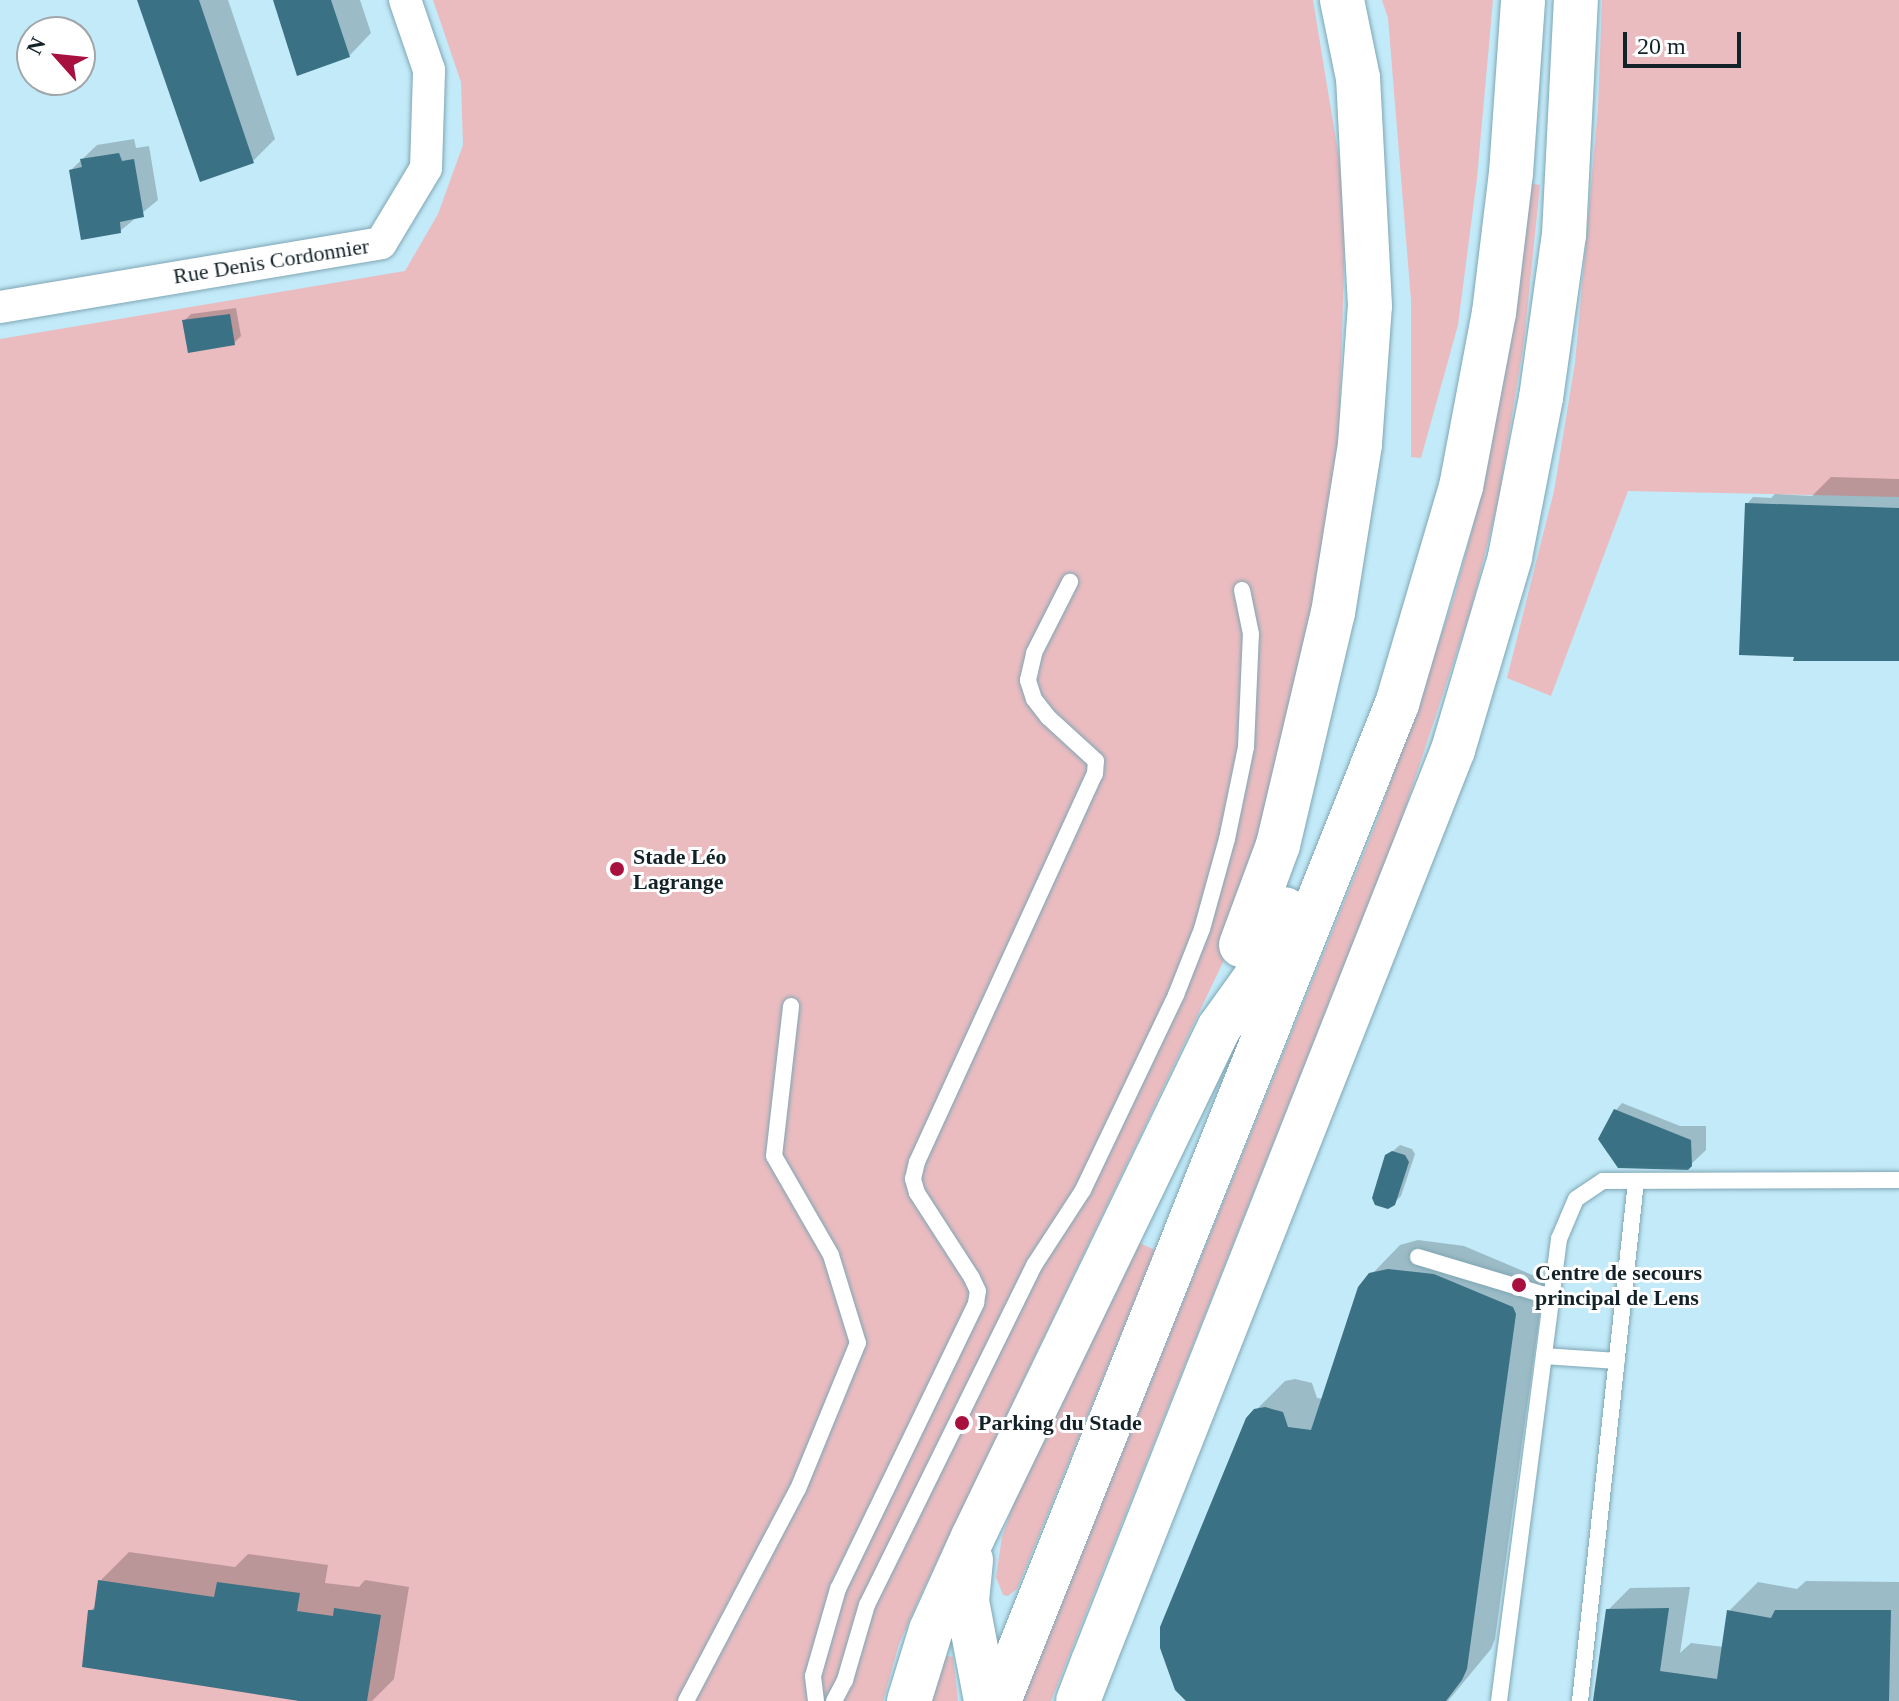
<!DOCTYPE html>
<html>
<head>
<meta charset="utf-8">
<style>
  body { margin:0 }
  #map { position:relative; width:1899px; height:1701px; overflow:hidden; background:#c2eaf8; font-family:Georgia,serif }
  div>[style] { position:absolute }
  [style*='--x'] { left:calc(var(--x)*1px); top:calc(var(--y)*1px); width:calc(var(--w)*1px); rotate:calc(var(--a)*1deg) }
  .green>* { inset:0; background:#eabcc0 }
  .shadow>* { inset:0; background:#0003 }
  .building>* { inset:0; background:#3a7184 }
  .roads { filter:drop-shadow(0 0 2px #80a6b4) drop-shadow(0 0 2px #80a6b4) }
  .service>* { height:16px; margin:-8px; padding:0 8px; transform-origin:8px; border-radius:8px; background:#fff }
  .minor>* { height:32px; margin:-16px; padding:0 16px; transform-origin:16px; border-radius:16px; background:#fff }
  .secondary>* { height:44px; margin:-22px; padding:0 22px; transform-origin:22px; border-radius:22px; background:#fff }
  .motorway>* { height:44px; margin:-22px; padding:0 22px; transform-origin:22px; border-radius:22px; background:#fff }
  .dots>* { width:22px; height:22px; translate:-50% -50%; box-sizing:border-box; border:4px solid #fff; border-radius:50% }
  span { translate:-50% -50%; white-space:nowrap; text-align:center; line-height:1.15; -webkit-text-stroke:6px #fff; paint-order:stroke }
  .street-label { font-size:22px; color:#132228 }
  .poi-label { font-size:22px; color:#132228; font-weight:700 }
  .left { translate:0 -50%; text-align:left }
  .north { position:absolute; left:16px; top:16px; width:80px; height:80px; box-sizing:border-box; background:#fff; border:2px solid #a1a7a9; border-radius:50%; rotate:297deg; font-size:22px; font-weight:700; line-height:32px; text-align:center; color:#132228 }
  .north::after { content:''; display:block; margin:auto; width:28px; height:36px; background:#a8113f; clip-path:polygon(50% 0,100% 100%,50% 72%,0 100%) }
  .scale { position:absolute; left:1623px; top:32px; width:118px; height:36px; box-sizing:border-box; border:4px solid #132228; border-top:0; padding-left:10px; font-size:24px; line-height:28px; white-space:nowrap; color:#132228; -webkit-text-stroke:6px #fff; paint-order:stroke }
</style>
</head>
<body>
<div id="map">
  <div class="green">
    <div style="clip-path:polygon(433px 0,1313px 0,1346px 201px,1339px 434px,1316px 612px,1236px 935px,919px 1599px,899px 1644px,883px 1701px,0 1701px,0 339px,405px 271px,438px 214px,463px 145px,461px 82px)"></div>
    <div style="clip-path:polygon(1382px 0,1493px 0,1477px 178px,1458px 325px,1421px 458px,1411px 457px,1411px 300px,1388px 18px)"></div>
    <div style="clip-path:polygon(1602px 0,1899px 0,1899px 497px,1628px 491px,1551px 696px,1507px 678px,1554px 491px,1575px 363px,1598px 108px)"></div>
    <div style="clip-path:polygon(1528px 183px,1540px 185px,1524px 341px,1498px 502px,1471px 609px,1398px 830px,1051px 1701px,1022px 1701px,1377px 821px,1454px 598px,1480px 500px,1510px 336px)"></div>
    <div style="clip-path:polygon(1140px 1243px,1155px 1250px,1017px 1589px,1008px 1596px,1003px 1595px,996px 1577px,1002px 1537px,1015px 1500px)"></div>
    <div style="clip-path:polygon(943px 1655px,953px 1657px,958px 1701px,930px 1701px)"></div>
  </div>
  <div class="shadow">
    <div style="clip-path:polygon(140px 0,228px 0,275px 139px,253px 161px)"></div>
    <div style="clip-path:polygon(275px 0,360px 0,371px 33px,349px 56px)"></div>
    <div style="clip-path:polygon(134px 139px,136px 148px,149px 146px,158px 200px,120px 231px,71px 170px,97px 145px)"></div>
    <div style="clip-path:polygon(236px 308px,241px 336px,234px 343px,184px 321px,191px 314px)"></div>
    <div style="clip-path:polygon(1831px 477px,1899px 479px,1899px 659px,1747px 504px,1753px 497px,1771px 498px,1775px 494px,1812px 496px)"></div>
    <div style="clip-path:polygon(1622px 1103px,1680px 1126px,1706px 1126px,1706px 1150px,1687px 1168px,1616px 1110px)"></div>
    <div style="clip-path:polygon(1400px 1145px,1412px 1149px,1415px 1154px,1401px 1196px,1394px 1203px,1387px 1156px)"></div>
    <div style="clip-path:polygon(1418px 1240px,1464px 1246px,1542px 1279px,1544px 1284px,1495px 1639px,1491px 1649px,1448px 1701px,1190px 1701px,1256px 1410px,1285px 1381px,1295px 1379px,1312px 1383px,1317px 1398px,1324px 1399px,1371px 1275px,1400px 1245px)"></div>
    <div style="clip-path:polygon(129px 1552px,235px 1567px,248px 1554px,328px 1565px,325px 1583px,359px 1587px,365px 1580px,409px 1587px,394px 1679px,372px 1701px,317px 1701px,90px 1611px,97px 1605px,100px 1581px)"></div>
    <div style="clip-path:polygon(1806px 1581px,1899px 1582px,1899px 1701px,1595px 1701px,1608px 1610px,1630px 1588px,1690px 1587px,1680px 1653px,1691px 1643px,1724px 1647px,1729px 1611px,1758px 1582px,1797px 1589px)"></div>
  </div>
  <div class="building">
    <div style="clip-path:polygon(137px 0,199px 0,254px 163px,200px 182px)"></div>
    <div style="clip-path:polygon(273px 0,331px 0,350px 57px,297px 76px)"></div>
    <div style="clip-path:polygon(119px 153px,122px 161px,134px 159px,144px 217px,120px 222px,121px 233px,81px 240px,69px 170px,82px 167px,80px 159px)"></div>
    <div style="clip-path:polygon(230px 314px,235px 345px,188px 353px,182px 320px)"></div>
    <div style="clip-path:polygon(1745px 503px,1899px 508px,1899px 661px,1793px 661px,1794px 657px,1739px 655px)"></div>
    <div style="clip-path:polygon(1614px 1109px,1691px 1140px,1692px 1166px,1688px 1170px,1618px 1168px,1598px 1139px)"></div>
    <div style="clip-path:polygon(1392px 1151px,1405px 1155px,1409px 1162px,1395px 1205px,1388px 1209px,1375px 1205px,1372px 1198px,1385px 1155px)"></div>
    <div style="clip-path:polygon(1388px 1269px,1434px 1274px,1513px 1307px,1516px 1314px,1467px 1669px,1462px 1680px,1446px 1701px,1186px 1701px,1175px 1690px,1160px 1648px,1160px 1627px,1246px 1418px,1254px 1409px,1265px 1407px,1283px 1412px,1288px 1427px,1311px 1430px,1358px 1287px,1369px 1273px)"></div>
    <div style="clip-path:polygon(98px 1580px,214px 1597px,217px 1582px,300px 1593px,297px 1611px,333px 1616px,334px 1608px,381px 1615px,367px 1701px,299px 1701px,82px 1667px,88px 1610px,94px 1610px)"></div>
    <div style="clip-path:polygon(1669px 1608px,1660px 1671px,1717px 1679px,1727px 1610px,1771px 1618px,1775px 1610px,1891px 1610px,1889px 1701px,1593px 1701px,1606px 1609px)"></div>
  </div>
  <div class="roads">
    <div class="service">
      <div style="--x:1418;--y:1257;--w:139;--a:16.7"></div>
      <div style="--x:1544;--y:1356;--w:73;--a:3.9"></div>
      <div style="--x:686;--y:1701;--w:240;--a:-62.2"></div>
      <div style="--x:798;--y:1489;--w:158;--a:-67.7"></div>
      <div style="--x:858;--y:1343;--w:92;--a:-107.1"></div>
      <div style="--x:831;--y:1255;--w:114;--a:-119.9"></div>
      <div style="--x:774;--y:1156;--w:151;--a:-83.5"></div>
      <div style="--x:816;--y:1701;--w:25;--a:-97"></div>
      <div style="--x:813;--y:1676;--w:91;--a:-74"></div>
      <div style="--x:838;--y:1589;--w:318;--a:-64.2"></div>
      <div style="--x:976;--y:1303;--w:12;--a:-81"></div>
      <div style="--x:978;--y:1291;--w:14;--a:-115"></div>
      <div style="--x:972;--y:1278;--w:101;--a:-122.9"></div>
      <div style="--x:917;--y:1193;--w:15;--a:-106"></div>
      <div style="--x:913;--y:1179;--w:17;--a:-77"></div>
      <div style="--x:917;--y:1162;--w:427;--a:-65.4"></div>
      <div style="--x:1095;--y:774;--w:13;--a:-86"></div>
      <div style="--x:1096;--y:761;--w:65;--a:-137.5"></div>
      <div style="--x:1048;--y:717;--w:23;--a:-128"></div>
      <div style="--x:1034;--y:699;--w:20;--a:-108"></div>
      <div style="--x:1028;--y:680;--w:28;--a:-77"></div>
      <div style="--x:1034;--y:653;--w:80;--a:-63.1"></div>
      <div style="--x:834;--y:1701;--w:24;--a:-62"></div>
      <div style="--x:845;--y:1680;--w:78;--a:-73.7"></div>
      <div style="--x:867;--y:1605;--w:380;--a:-63.8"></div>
      <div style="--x:1035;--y:1264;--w:88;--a:-57"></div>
      <div style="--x:1083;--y:1190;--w:216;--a:-64.5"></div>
      <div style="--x:1176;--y:995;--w:71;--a:-68.5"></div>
      <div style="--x:1202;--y:929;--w:93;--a:-74.5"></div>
      <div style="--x:1227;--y:839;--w:94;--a:-78.3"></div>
      <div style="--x:1246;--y:747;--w:113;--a:-87.5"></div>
      <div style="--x:1251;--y:634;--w:45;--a:-101.6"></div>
      <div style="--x:1499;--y:1701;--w:466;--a:-82.6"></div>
      <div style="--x:1559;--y:1239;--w:43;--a:-67"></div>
      <div style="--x:1576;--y:1199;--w:32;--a:-34"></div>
      <div style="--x:1603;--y:1181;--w:296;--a:-0.2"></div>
      <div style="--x:1580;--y:1701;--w:523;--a:-83.85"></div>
    </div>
    <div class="minor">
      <div style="--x:0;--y:307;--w:386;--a:-9.5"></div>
      <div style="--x:381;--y:243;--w:87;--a:-59"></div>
      <div style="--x:426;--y:168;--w:98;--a:-88.2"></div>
      <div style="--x:429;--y:70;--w:74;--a:-108.9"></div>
    </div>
    <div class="secondary">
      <div style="--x:1078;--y:1701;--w:42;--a:-69"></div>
    </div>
    <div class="motorway">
      <div style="--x:1241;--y:945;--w:107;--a:-69.7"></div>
      <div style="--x:1278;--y:845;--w:238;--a:-76.7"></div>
      <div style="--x:1333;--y:613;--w:171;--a:-80.9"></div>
      <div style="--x:1360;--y:444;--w:138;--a:-85.9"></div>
      <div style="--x:1370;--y:306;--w:228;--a:-93"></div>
      <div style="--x:1358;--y:78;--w:80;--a:-101.6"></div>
      <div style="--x:971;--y:1560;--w:41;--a:95.6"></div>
      <div style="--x:967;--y:1601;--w:102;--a:79.2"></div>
      <div style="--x:1093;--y:1662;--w:980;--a:-68.46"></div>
      <div style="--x:1453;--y:750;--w:201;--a:-73.5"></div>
      <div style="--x:1510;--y:557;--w:162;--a:-79"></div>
      <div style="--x:1541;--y:398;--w:165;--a:-82"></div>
      <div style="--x:1564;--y:235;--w:235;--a:-87.1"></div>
      <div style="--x:909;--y:1701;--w:74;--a:-72.8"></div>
      <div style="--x:931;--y:1630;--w:102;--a:-65.7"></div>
      <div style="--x:973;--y:1537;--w:565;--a:-64.21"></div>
      <div style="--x:1219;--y:1028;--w:62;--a:-54.2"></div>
      <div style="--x:1255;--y:978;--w:75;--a:-66.5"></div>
      <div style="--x:999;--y:1701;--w:1074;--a:-68.24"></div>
      <div style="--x:1397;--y:704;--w:226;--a:-73.6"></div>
      <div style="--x:1461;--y:487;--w:177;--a:-79.3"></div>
      <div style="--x:1494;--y:313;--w:141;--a:-83.1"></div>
      <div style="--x:1511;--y:173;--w:173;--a:-86"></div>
    </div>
  </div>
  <div class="dots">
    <div style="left:617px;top:869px;background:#a8113f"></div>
    <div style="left:1519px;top:1285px;background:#a8113f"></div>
    <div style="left:962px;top:1423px;background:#a8113f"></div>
  </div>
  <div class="street-label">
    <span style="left:271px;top:261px;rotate:-9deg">Rue Denis Cordonnier</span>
  </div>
  <div class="poi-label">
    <span class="left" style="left:633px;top:869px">Stade Léo<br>Lagrange</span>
    <span class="left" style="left:1535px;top:1285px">Centre de secours<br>principal de Lens</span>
    <span class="left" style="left:978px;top:1423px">Parking du Stade</span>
  </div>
  <div class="north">N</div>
  <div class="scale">20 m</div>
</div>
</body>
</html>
